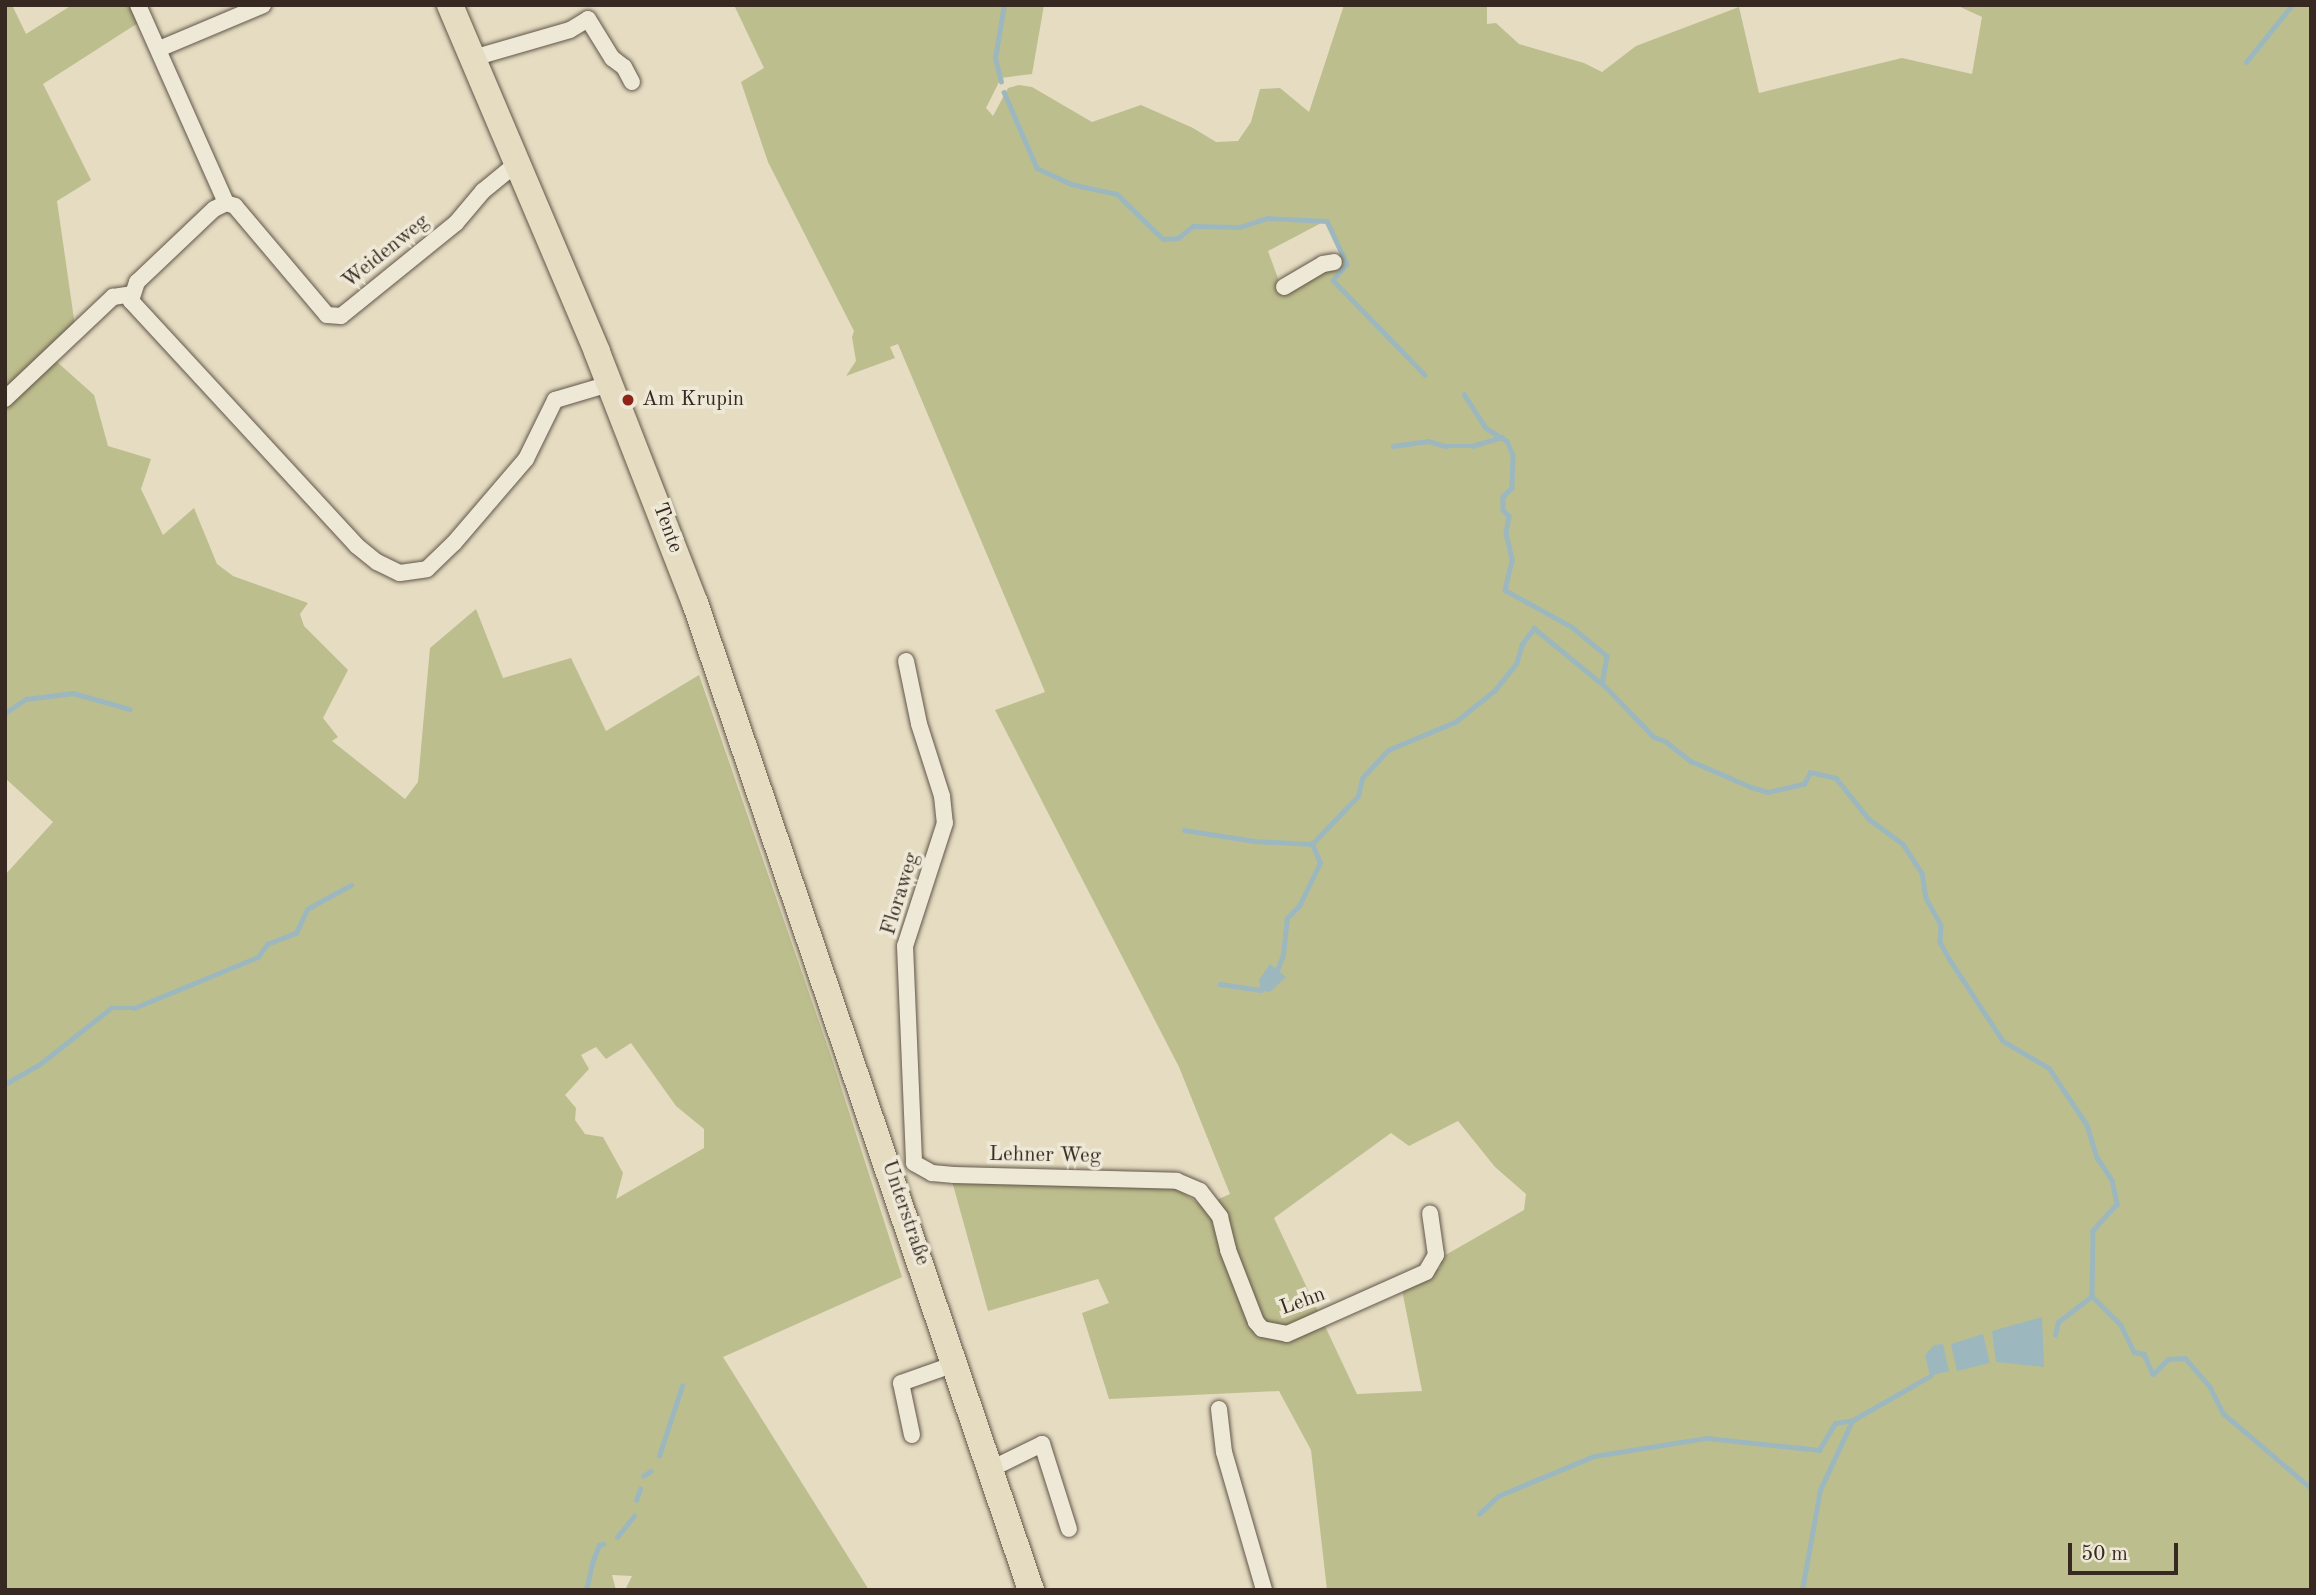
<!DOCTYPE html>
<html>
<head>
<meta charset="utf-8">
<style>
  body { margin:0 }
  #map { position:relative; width:2316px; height:1595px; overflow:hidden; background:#e5dcc2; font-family:"Old Standard TT",serif }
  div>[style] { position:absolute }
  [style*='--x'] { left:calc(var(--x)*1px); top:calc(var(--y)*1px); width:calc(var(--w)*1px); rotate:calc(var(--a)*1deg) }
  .green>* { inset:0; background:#bdbe8e }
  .water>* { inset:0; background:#9cb8be }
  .stream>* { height:4.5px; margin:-2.25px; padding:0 2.25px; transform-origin:2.25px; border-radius:2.25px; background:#9cb8be }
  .roads { filter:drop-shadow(0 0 2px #625649) drop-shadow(0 0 2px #625649) }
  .minor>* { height:16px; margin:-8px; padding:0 8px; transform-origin:8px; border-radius:8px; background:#eee8d7 }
  .primary>* { height:26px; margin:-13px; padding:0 13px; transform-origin:13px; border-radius:13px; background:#e5dcc2 }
  .dots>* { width:19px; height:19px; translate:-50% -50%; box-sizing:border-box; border:4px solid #eee8d7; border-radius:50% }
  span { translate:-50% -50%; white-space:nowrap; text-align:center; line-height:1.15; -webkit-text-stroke:7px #eee8d7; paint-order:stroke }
  .street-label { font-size:21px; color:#372921 }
  .poi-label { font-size:21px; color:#372921 }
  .left { translate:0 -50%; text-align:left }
  .frame { position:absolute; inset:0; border:7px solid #372921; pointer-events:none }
  .scale { position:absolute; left:2068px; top:1543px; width:110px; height:32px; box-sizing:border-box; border:4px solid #372921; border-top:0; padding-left:9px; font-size:21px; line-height:24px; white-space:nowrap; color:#372921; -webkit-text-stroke:5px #eee8d7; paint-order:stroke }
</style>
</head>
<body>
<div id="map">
  <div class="green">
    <div style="clip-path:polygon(evenodd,5px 5px,12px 5px,26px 34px,72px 5px,129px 5px,138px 23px,43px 84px,91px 180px,57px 201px,75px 326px,56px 361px,94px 395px,108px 446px,151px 459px,141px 489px,163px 535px,194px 508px,217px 564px,233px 576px,308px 603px,300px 614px,304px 626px,348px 670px,323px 718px,338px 737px,332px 741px,405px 799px,418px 782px,430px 648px,476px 609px,503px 678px,571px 658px,606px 731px,699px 675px,833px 1062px,902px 1277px,723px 1357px,869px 1590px,625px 1590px,632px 1576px,612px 1575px,616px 1590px,5px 1590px,5px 875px,53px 822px,5px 778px,5px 5px,631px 1043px,676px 1106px,704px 1129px,704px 1148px,616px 1199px,623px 1173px,603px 1137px,585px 1134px,575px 1120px,576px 1108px,565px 1095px,589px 1069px,581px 1055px,596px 1047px,606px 1059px,631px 1043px)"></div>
    <div style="clip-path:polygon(evenodd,734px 5px,1044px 5px,1032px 74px,1001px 78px,986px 108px,993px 116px,1008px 88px,1019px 85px,1032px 87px,1092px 122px,1141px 105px,1193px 128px,1216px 142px,1238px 141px,1251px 122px,1260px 89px,1280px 88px,1309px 112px,1344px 5px,1487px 5px,1487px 24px,1496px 23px,1519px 44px,1584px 63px,1602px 72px,1636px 46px,1739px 7px,1759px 93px,1902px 58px,1972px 74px,1982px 17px,1956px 5px,2311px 5px,2311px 1590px,1327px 1590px,1311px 1450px,1279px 1391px,1109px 1399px,1082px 1313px,1109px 1303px,1098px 1279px,988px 1311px,952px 1181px,1172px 1186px,1203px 1206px,1230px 1194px,1179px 1067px,995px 710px,1045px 692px,898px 344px,890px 347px,895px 358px,846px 376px,856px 361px,852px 337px,854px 331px,768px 162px,741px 82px,764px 68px,734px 5px,1327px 220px,1344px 253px,1279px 281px,1268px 251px,1327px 220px,734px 5px,1458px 1121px,1495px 1167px,1526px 1194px,1524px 1210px,1442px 1257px,1440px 1268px,1402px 1290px,1422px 1391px,1357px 1394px,1274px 1218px,1391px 1133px,1409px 1146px,1458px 1121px)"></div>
  </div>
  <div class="water">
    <div style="clip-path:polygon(1270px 964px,1286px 977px,1270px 992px,1261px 990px,1259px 980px)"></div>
    <div style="clip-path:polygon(2042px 1317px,2044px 1367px,1996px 1362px,1992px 1331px)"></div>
    <div style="clip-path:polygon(1983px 1334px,1990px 1363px,1957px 1371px,1951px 1344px)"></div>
    <div style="clip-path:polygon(1943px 1344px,1949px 1371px,1930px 1376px,1925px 1355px,1934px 1345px)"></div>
  </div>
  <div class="stream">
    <div style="--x:2246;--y:62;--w:73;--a:-51.1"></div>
    <div style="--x:1001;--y:82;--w:25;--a:-104"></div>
    <div style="--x:995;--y:58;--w:54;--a:-80.4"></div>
    <div style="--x:1004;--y:92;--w:83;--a:66.5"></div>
    <div style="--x:1037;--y:168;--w:38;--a:25"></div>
    <div style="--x:1071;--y:184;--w:47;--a:12.3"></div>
    <div style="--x:1117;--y:194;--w:64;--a:44.4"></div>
    <div style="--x:1163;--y:239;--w:15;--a:-4"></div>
    <div style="--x:1178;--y:238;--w:19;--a:-39"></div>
    <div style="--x:1193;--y:226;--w:47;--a:1.2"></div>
    <div style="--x:1240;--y:227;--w:28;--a:-18"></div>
    <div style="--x:1267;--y:218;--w:60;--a:2.9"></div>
    <div style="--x:1327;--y:221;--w:47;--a:65.1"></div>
    <div style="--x:1347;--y:264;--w:21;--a:131"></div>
    <div style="--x:1333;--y:280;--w:132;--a:45.9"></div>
    <div style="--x:1464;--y:394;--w:40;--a:57.1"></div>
    <div style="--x:1486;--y:428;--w:25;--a:32"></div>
    <div style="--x:1507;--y:441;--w:15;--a:67"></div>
    <div style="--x:1513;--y:455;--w:33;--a:92"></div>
    <div style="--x:1512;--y:488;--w:13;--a:135"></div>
    <div style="--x:1503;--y:497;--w:13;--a:90"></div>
    <div style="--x:1503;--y:510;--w:8;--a:45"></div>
    <div style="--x:1509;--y:516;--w:17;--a:100"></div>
    <div style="--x:1506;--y:533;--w:28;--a:77"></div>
    <div style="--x:1512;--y:560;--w:31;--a:103"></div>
    <div style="--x:1505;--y:590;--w:77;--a:28.9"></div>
    <div style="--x:1572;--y:627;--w:45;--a:39.6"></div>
    <div style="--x:1607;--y:656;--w:27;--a:100"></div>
    <div style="--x:1602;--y:683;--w:75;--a:46.1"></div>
    <div style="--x:1654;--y:737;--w:12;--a:20"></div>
    <div style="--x:1665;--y:741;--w:33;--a:38"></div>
    <div style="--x:1691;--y:761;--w:65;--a:23.4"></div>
    <div style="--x:1751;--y:787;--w:18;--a:16"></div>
    <div style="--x:1768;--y:792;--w:37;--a:-13"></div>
    <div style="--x:1804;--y:784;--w:13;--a:-63"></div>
    <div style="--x:1810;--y:772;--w:27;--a:13"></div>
    <div style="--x:1836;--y:778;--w:53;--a:51.2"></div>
    <div style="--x:1869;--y:819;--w:42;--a:36.3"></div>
    <div style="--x:1903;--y:844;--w:35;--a:57"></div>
    <div style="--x:1922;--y:873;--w:25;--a:81"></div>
    <div style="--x:1926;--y:898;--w:31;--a:61"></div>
    <div style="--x:1941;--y:925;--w:17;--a:93"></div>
    <div style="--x:1940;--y:942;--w:21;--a:61"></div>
    <div style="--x:1950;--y:960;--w:97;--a:56.8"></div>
    <div style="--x:2003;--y:1041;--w:53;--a:30.4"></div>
    <div style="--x:2049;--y:1068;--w:69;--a:56.3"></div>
    <div style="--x:2087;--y:1125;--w:34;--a:73"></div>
    <div style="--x:2097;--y:1157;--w:27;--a:57"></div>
    <div style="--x:2112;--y:1180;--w:25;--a:78"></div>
    <div style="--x:2117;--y:1204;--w:36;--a:132"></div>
    <div style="--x:2093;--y:1231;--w:65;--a:90.9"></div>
    <div style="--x:2092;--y:1296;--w:41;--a:45"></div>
    <div style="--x:2121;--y:1325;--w:30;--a:64"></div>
    <div style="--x:2134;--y:1352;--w:10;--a:11"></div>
    <div style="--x:2144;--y:1354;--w:22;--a:66"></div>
    <div style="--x:2153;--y:1374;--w:21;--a:-45"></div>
    <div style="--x:2168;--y:1359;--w:17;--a:-3"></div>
    <div style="--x:2185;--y:1358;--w:38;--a:49"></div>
    <div style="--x:2210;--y:1387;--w:30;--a:63"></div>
    <div style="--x:2224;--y:1414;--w:114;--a:40.4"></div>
    <div style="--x:1393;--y:446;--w:35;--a:-8"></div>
    <div style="--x:1428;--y:441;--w:19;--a:16"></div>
    <div style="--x:1446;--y:446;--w:26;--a:0"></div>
    <div style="--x:1472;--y:446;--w:31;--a:-17"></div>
    <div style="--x:5;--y:713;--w:25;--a:-34"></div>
    <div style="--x:26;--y:699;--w:47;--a:-7.3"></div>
    <div style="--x:73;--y:693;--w:59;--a:15.7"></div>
    <div style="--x:1184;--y:830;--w:71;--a:8.9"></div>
    <div style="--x:1254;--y:841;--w:58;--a:3"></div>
    <div style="--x:1276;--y:973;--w:19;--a:-69"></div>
    <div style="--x:1283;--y:955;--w:37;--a:-84"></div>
    <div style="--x:1287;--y:918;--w:17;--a:-45"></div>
    <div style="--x:1299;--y:906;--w:48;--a:-64"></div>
    <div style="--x:1320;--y:863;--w:21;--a:-113"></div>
    <div style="--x:1312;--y:844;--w:66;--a:-46.2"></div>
    <div style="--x:1358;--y:796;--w:18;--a:-77"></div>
    <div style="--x:1362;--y:778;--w:38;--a:-47"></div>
    <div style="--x:1388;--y:750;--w:73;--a:-22.7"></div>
    <div style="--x:1455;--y:722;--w:50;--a:-38.5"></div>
    <div style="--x:1494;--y:691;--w:35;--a:-51"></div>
    <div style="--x:1516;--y:664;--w:21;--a:-73"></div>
    <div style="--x:1522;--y:644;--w:20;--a:-53"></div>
    <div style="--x:1534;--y:628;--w:87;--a:39.4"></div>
    <div style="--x:1220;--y:984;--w:41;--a:8.3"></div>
    <div style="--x:1261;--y:990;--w:4;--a:-56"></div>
    <div style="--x:5;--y:1084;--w:40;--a:-29.7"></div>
    <div style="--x:40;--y:1064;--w:90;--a:-38.3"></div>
    <div style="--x:111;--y:1008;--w:23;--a:0"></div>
    <div style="--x:134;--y:1008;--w:134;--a:-22.4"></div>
    <div style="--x:258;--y:957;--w:16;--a:-55"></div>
    <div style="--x:267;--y:944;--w:31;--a:-21"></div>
    <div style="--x:296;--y:933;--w:26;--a:-65"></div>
    <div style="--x:307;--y:909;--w:50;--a:-28.6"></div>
    <div style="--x:2055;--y:1335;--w:13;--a:-77"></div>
    <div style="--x:2058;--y:1322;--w:43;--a:-37.4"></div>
    <div style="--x:659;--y:1456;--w:74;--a:-71.8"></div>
    <div style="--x:643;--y:1476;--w:9;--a:-32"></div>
    <div style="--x:636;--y:1500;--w:12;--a:-70"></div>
    <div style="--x:1479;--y:1514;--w:26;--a:-43"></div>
    <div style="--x:1498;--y:1496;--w:104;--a:-22.6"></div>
    <div style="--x:1594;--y:1456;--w:114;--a:-9.1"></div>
    <div style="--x:1707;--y:1438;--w:113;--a:6.1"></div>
    <div style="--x:1819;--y:1450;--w:31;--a:-59"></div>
    <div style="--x:1835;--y:1423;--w:18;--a:-9"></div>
    <div style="--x:1853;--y:1420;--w:89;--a:-29.7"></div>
    <div style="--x:617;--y:1537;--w:27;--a:-51"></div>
    <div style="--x:586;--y:1590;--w:28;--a:-77"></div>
    <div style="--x:592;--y:1563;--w:19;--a:-69"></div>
    <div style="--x:599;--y:1545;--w:4;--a:-14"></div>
    <div style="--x:1802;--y:1590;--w:102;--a:-79.8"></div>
    <div style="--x:1820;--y:1490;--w:76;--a:-65.1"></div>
  </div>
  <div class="roads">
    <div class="minor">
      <div style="--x:138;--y:5;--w:217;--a:66"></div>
      <div style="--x:159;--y:49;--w:113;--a:-22.9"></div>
      <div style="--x:473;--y:58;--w:101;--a:-16.1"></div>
      <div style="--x:570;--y:30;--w:21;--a:-31"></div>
      <div style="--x:588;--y:19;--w:46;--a:58.4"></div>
      <div style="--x:612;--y:58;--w:15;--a:37"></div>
      <div style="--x:624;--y:67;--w:17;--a:62"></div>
      <div style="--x:516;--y:164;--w:43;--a:140.7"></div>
      <div style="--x:483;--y:191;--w:42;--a:130.2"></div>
      <div style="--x:456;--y:223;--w:148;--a:141"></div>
      <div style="--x:341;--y:316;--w:14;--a:-176"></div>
      <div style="--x:327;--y:315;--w:143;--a:-130.2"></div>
      <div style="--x:235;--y:206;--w:9;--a:-162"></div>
      <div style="--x:226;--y:203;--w:13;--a:153"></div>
      <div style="--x:214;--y:209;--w:106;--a:136.5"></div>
      <div style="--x:137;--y:282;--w:20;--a:108"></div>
      <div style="--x:131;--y:301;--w:333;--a:47.3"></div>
      <div style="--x:357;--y:546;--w:26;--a:39"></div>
      <div style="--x:377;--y:562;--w:25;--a:26"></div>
      <div style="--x:400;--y:573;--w:27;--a:-8"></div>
      <div style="--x:427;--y:569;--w:37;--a:-44"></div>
      <div style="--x:454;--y:543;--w:111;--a:-49.4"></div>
      <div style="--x:526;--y:459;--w:66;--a:-63.8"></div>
      <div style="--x:555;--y:400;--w:56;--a:-16.5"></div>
      <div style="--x:1284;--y:287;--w:45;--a:-30.5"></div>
      <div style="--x:1323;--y:264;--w:11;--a:-10"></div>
      <div style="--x:5;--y:399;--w:149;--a:-43.4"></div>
      <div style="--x:113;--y:297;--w:19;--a:-9"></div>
      <div style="--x:906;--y:661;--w:64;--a:78.3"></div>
      <div style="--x:919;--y:724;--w:76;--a:72.3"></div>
      <div style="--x:942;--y:796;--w:27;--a:84"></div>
      <div style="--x:945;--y:823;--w:129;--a:108"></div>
      <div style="--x:905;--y:946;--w:217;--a:87.6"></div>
      <div style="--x:914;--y:1163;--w:21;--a:29"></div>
      <div style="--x:932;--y:1173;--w:22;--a:5"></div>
      <div style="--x:954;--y:1175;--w:223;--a:1.5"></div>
      <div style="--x:1177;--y:1181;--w:25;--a:23"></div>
      <div style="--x:1200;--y:1191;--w:33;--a:52"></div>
      <div style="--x:1220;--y:1217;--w:34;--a:76"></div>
      <div style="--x:1228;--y:1250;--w:77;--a:68.7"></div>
      <div style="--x:1256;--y:1322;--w:9;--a:49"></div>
      <div style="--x:1262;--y:1329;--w:25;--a:11"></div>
      <div style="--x:1287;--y:1334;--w:152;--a:-24"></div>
      <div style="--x:1426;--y:1272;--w:20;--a:-60"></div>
      <div style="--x:1436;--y:1255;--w:42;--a:-98.1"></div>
      <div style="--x:1219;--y:1409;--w:43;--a:83.4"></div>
      <div style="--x:1224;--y:1452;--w:144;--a:73.8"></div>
      <div style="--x:912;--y:1435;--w:53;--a:-101.9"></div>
      <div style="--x:901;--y:1383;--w:57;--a:-19.4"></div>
      <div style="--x:991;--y:1469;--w:57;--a:-26.1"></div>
      <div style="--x:1042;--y:1444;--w:89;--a:72.4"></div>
    </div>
    <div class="primary">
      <div style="--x:450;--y:5;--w:377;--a:67"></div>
      <div style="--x:597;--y:352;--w:269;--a:68.7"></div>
      <div style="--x:695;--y:603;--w:1043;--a:71.2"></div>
    </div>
  </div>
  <div class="dots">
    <div style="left:628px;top:400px;background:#8f2418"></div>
  </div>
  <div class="street-label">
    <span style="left:386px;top:252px;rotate:-39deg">Weidenweg</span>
    <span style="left:667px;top:528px;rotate:70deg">Tente</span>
    <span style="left:901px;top:894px;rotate:-73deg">Floraweg</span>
    <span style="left:1045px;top:1156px;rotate:1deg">Lehner Weg</span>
    <span style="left:905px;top:1213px;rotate:71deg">Unterstraße</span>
    <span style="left:1303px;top:1302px;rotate:-20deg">Lehn</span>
  </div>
  <div class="poi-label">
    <span class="left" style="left:642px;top:400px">Am Krupin</span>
  </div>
  <div class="frame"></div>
  <div class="scale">50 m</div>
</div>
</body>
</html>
